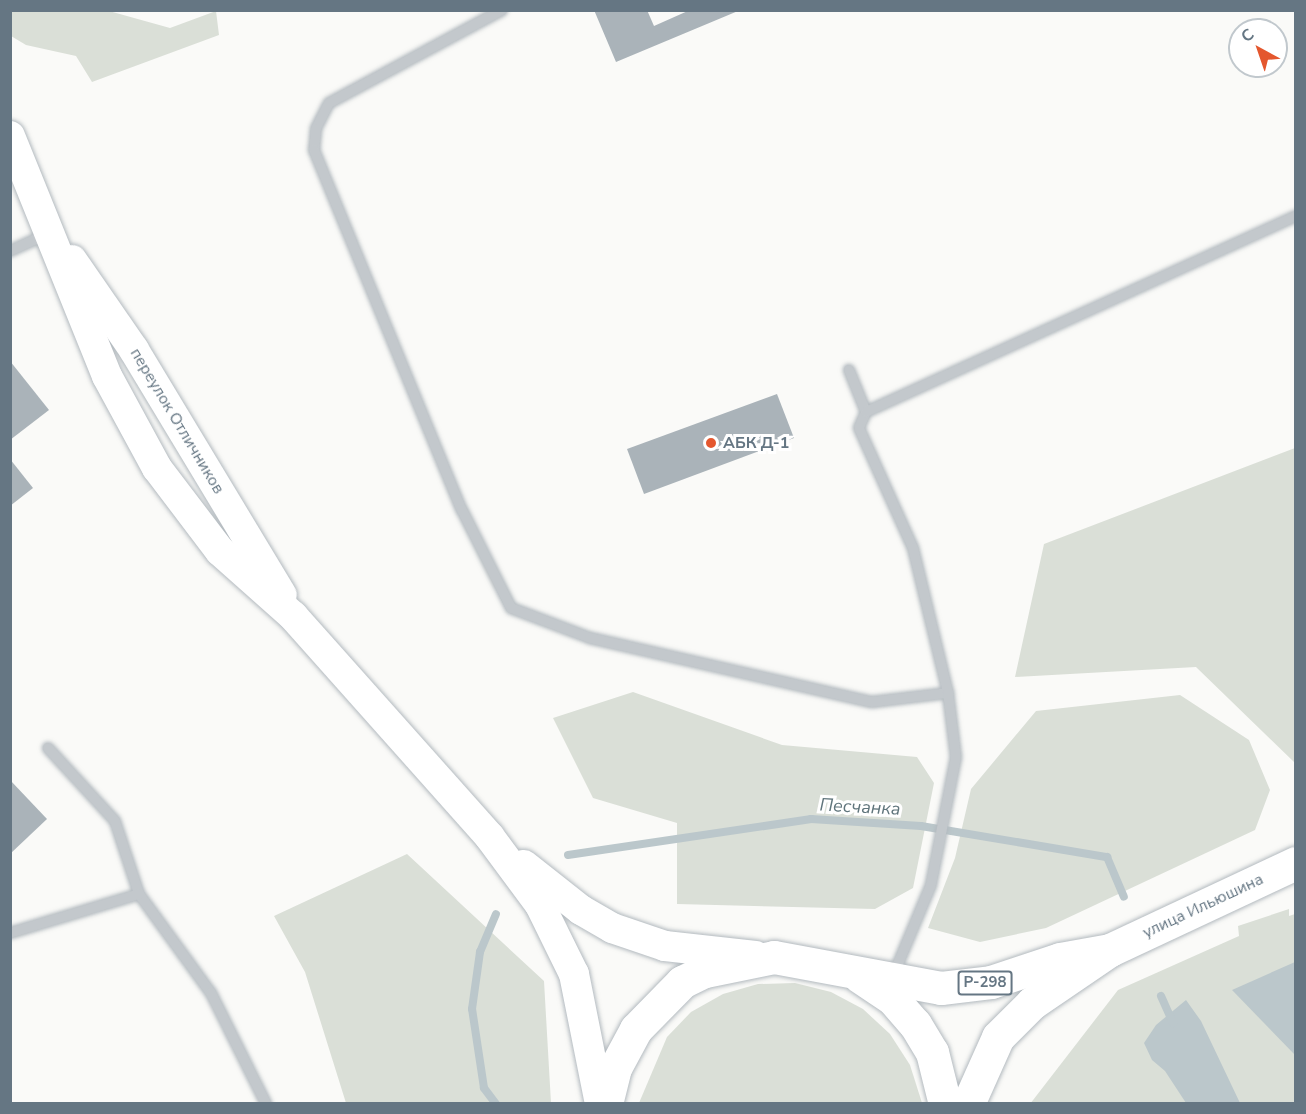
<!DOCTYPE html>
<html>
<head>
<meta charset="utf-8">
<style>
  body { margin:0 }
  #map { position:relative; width:1306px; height:1114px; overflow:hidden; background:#fafaf8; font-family:"Nunito Sans",sans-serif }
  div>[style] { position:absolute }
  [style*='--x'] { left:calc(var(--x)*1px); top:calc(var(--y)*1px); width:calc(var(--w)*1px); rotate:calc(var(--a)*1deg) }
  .green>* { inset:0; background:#dadfd7 }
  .water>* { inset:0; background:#bbc7cb }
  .stream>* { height:8px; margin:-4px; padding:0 4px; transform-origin:4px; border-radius:4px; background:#bbc7cb }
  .building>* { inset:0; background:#aab3b9 }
  .roads { filter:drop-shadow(0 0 2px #b3babf) drop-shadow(0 0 2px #b3babf) }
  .lane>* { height:10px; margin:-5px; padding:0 5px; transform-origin:5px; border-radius:5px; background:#c3c8cc }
  .secondary>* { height:30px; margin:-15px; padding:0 15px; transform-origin:15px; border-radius:15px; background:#fff }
  .highway>* { height:33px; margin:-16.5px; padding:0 16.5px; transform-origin:16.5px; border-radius:16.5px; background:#fff }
  .dots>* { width:16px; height:16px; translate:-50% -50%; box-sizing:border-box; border:3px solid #fff; border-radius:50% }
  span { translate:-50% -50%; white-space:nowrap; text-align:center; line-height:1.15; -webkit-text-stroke:6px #fff; paint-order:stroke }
  .shield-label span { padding:2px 4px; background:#fff; border:2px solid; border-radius:4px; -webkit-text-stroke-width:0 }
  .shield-label { font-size:15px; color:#657683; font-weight:700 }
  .street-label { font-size:16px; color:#657683 }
  .poi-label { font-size:16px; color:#657683; font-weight:700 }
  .left { translate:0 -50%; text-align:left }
  .water-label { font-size:18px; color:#60757c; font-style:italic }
  .frame { position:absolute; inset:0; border:12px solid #657683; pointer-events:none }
  .north { position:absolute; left:1228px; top:18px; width:60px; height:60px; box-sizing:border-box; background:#fff; border:2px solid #c1c8cd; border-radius:50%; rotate:320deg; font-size:16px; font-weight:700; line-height:24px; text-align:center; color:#657683 }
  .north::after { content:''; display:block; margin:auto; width:21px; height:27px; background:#e4572e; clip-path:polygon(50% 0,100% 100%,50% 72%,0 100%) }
</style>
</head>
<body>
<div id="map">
  <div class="green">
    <div style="clip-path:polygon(11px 10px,109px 11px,170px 28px,216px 11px,219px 35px,92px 82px,76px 56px,26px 45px,11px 36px)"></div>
    <div style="clip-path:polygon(1295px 448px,1295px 763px,1196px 667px,1015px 677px,1044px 544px)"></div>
    <div style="clip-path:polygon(633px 692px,782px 745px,917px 757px,934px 783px,913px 888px,875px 909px,677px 904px,677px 823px,593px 798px,553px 718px)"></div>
    <div style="clip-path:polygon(1180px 695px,1249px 740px,1270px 790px,1255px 830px,1046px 928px,980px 942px,928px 928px,955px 858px,971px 789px,1036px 711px)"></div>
    <div style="clip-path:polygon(407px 854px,544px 981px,551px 1103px,346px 1103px,305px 972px,274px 916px)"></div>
    <div style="clip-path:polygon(1289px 909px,1289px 916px,1295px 914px,1295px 1103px,1030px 1104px,1118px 990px,1239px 936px,1238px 926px)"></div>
    <div style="clip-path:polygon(795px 983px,831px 992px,863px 1009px,890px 1034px,910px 1065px,922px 1103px,639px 1103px,667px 1037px,691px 1012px,723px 994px,758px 984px)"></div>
  </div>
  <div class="water">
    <div style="clip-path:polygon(1295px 962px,1295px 1055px,1232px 990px)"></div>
    <div style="clip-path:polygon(1186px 1000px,1201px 1021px,1240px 1103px,1186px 1103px,1165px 1071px,1152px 1060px,1144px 1043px,1156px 1025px)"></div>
  </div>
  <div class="stream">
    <div style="--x:568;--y:855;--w:246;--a:-8.4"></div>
    <div style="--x:811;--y:819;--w:110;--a:3.6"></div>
    <div style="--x:921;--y:826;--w:189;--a:9.5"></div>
    <div style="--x:1107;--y:857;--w:43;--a:67"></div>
    <div style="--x:1161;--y:996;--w:30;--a:66"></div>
    <div style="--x:496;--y:1104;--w:20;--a:-127"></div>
    <div style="--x:484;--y:1088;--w:80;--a:-98.6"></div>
    <div style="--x:472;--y:1009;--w:58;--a:-82"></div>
    <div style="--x:480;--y:952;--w:41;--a:-67.2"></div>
  </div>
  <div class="building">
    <div style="clip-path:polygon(594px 10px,647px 10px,654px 26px,690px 10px,738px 11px,616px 62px)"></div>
    <div style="clip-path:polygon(10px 361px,49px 410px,10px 440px)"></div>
    <div style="clip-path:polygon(777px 394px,794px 438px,644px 494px,627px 449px)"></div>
    <div style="clip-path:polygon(10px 459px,33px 488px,10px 506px)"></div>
    <div style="clip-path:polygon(10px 780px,47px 819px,10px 854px)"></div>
  </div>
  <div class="roads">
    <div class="lane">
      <div style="--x:502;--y:10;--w:196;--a:151.7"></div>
      <div style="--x:329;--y:103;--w:29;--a:117"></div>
      <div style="--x:316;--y:129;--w:21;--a:95"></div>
      <div style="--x:314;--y:150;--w:389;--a:67.7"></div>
      <div style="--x:462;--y:510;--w:110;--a:63.4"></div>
      <div style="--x:511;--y:608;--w:85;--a:20.8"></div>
      <div style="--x:590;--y:638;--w:289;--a:12.8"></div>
      <div style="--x:872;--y:702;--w:77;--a:-6.8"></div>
      <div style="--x:10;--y:251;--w:41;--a:-24.7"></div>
      <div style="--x:849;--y:370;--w:45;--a:68"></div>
      <div style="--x:866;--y:412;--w:17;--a:114"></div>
      <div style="--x:859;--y:428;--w:132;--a:65.8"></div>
      <div style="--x:913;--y:548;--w:149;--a:76.4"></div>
      <div style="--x:948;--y:693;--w:64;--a:82.9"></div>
      <div style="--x:956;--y:757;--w:130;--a:101.1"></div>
      <div style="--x:931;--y:885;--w:99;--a:112.7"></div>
      <div style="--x:866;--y:412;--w:473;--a:-24.5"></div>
      <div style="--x:48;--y:748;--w:99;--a:47.5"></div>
      <div style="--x:115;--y:821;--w:77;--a:71.8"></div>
      <div style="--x:139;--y:894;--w:122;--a:54"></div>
      <div style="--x:211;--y:993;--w:124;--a:63.6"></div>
      <div style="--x:10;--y:933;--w:135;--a:-16.8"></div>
    </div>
    <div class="secondary">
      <div style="--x:10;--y:136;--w:259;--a:68"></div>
      <div style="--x:107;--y:376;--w:105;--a:61.5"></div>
      <div style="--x:157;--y:468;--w:104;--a:52.8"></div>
      <div style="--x:220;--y:551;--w:98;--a:41.7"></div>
      <div style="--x:293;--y:616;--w:295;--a:48.3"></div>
      <div style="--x:489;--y:836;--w:86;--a:53.5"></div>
      <div style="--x:540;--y:905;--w:77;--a:63.8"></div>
      <div style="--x:574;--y:974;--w:133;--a:78.7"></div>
      <div style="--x:72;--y:260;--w:109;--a:55.4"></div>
      <div style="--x:134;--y:350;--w:286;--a:58.9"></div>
      <div style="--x:524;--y:865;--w:73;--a:38.3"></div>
      <div style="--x:581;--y:910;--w:36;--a:30"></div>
      <div style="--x:612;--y:928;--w:56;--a:18.8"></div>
      <div style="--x:665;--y:946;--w:91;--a:6.3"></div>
    </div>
    <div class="highway">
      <div style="--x:859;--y:976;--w:40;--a:34"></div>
      <div style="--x:892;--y:998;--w:35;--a:49"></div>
      <div style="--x:915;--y:1024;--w:33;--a:59"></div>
      <div style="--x:932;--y:1052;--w:54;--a:76"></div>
      <div style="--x:606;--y:1104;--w:37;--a:-76"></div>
      <div style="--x:615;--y:1068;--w:44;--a:-61.7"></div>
      <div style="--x:636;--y:1029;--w:66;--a:-45.6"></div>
      <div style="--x:682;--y:982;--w:25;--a:-26"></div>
      <div style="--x:705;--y:971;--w:70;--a:-11.5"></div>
      <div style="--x:774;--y:957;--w:170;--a:10.5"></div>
      <div style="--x:941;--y:988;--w:50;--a:-6.8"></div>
      <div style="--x:991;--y:982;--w:73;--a:-18.4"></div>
      <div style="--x:1060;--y:959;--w:51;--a:-10.2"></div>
      <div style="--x:968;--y:1104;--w:73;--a:-65.9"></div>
      <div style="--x:998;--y:1037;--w:48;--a:-45"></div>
      <div style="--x:1032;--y:1003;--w:94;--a:-34.2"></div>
      <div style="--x:1110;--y:950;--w:205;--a:-25.1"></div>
    </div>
  </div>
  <div class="dots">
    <div style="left:711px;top:443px;background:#e4572e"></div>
  </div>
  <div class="shield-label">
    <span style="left:985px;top:983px">Р-298</span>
  </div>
  <div class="street-label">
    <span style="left:177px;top:421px;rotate:59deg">переулок Отличников</span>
    <span style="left:1203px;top:906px;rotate:-25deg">улица Ильюшина</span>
  </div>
  <div class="poi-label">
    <span class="left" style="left:723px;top:443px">АБК Д-1</span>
  </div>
  <div class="water-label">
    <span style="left:860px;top:807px;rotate:3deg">Песчанка</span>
  </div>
  <div class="frame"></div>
  <div class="north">С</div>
</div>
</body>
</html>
